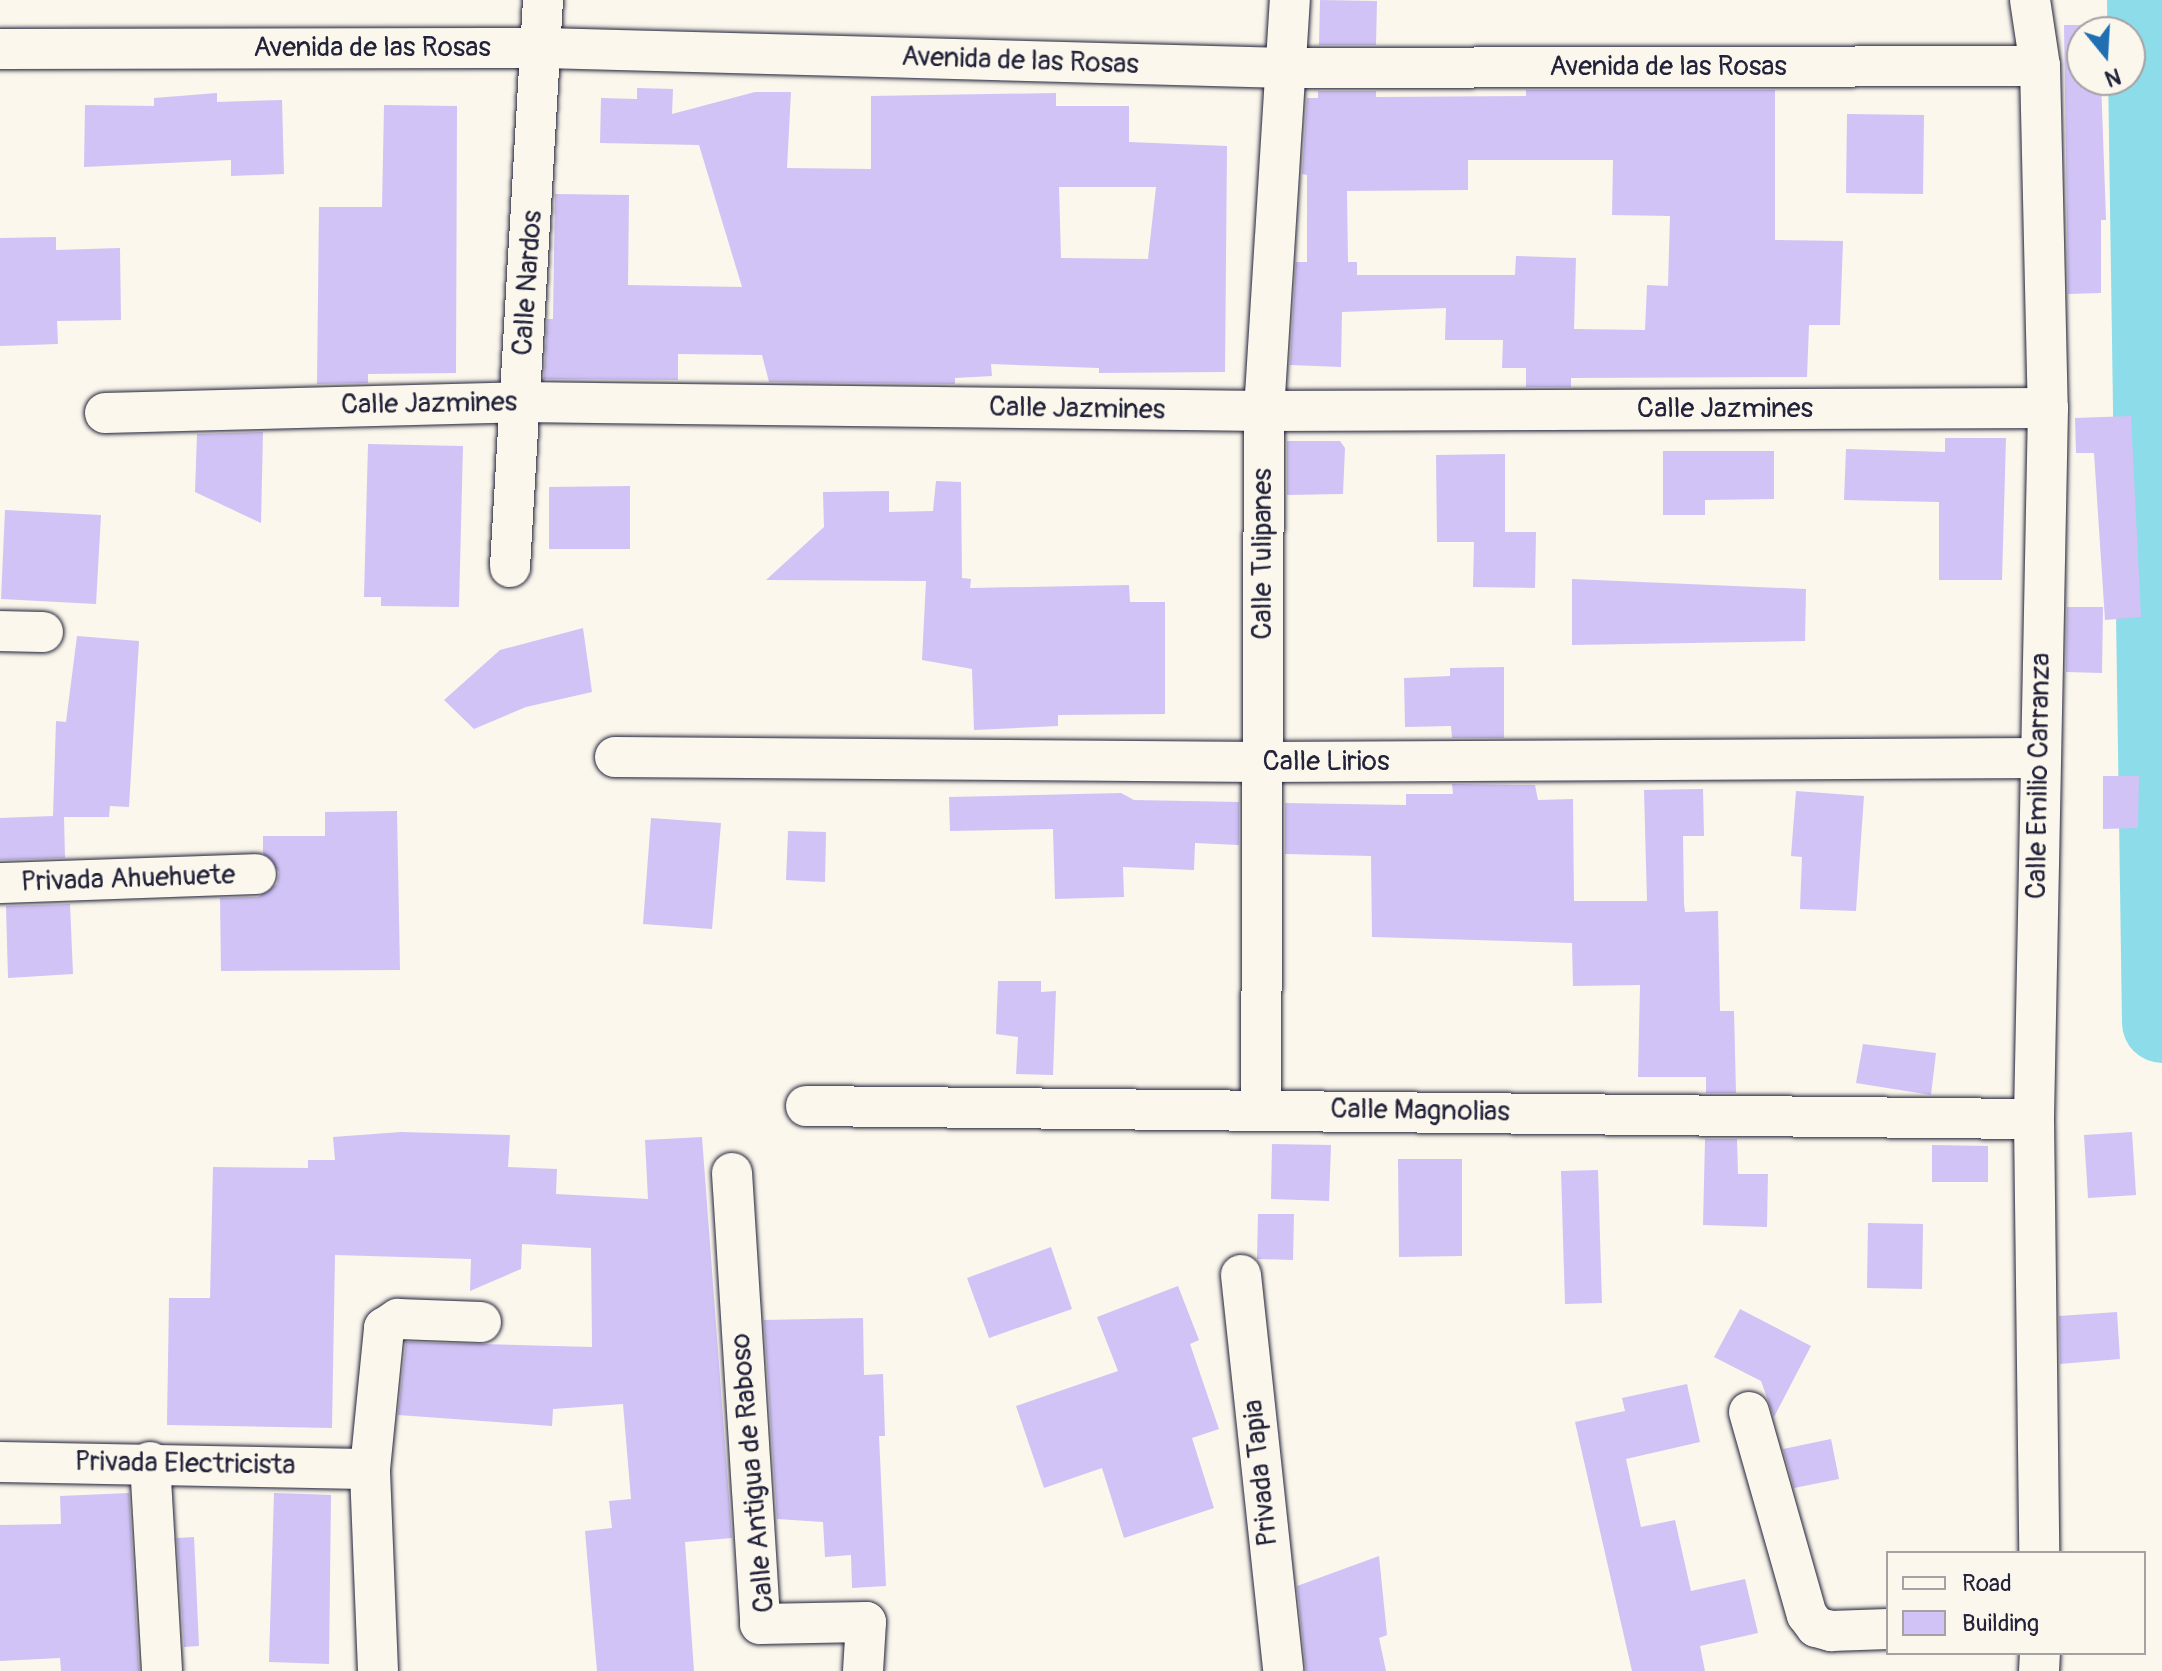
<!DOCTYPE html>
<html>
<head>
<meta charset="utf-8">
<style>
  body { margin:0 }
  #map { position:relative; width:2162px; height:1671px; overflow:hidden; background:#fbf7ec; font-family:Pangolin,sans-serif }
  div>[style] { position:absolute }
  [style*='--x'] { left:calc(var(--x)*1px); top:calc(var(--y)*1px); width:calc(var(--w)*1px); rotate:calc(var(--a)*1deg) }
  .river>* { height:80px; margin:-40px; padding:0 40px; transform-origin:40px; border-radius:40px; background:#8ddce9 }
  .building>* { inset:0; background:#d1c3f5 }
  .roads { filter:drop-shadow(0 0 2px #22223b) drop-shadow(0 0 2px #22223b) }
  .street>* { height:40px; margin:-20px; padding:0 20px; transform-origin:20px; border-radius:20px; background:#fbf7ec }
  span { translate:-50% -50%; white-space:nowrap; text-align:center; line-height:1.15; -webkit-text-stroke:6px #fbf7ec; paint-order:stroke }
  .street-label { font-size:28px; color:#22223b }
  .legend { position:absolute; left:1886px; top:1551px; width:260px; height:104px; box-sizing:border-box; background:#fbf7ec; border:2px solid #a4a2a5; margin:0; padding:10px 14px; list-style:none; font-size:24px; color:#22223b }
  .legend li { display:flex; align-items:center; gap:16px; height:40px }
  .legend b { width:40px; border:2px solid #a4a2a5 }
  .north { position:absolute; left:2066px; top:16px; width:80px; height:80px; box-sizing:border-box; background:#fbf7ec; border:2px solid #a4a2a5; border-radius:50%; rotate:162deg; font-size:22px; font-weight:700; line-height:32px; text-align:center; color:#22223b }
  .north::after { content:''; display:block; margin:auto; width:28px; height:36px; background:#1f6fb2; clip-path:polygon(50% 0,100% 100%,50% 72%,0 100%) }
</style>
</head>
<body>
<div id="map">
  <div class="river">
    <div style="--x:2147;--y:0;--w:1023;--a:89.16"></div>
  </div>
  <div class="building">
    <div style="clip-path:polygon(1320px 0,1377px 1px,1376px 45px,1319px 45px)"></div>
    <div style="clip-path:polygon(2064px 25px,2100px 25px,2100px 32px,2082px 32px,2082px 80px,2101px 80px,2106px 220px,2101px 220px,2101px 293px,2068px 294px)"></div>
    <div style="clip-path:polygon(evenodd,637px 88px,673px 89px,672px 114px,755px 92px,791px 92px,787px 168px,871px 169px,871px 96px,1056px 93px,1056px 106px,1129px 106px,1129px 142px,1227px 146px,1225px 372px,1099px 373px,1099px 368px,991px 364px,992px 376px,955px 378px,955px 384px,769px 382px,762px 355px,678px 354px,678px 380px,544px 379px,547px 319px,553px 319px,555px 194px,629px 195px,628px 285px,742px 287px,699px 145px,600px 143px,601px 98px,637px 99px,637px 88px,1059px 187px,1156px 187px,1148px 259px,1061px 258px,1059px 187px)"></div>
    <div style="clip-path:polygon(evenodd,1526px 90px,1775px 90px,1775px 240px,1843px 241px,1840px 325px,1809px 325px,1807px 377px,1571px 378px,1571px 387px,1526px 387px,1526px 368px,1502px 368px,1503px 340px,1445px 340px,1446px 308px,1342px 312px,1341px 367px,1290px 365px,1296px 262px,1307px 262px,1307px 175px,1302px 174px,1307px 98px,1318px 98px,1318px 91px,1376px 91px,1376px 97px,1526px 96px,1526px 90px,1468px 160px,1613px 160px,1612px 215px,1670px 216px,1668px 286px,1647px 285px,1645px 330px,1574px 329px,1576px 258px,1516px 256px,1515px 275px,1357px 275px,1357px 262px,1348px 262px,1347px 191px,1468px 190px,1468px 160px)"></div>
    <div style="clip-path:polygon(217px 93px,217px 102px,282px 100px,284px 174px,231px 176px,231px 160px,84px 167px,85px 105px,154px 106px,154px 98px)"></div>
    <div style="clip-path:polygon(384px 105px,457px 106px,456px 373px,368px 374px,368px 383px,317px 384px,319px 207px,382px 207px)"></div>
    <div style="clip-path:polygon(1847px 114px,1924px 115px,1923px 194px,1846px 193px)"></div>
    <div style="clip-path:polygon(56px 237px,56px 250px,120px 248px,121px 320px,57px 321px,58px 344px,0 346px,0 238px)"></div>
    <div style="clip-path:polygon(2131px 416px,2141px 617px,2105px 620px,2094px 453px,2076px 453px,2075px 418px)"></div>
    <div style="clip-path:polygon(263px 432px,261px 523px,195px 492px,197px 434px)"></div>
    <div style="clip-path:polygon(1945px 438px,2006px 438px,2002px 580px,1939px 580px,1939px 502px,1844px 500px,1846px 449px,1945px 452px)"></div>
    <div style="clip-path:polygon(1287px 441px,1340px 441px,1345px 448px,1343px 494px,1287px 495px)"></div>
    <div style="clip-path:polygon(368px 444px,463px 446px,459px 607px,381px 606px,381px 597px,364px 597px)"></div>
    <div style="clip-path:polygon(1663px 451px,1774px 451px,1774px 499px,1705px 500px,1705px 515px,1663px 515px)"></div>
    <div style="clip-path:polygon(1505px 454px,1505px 532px,1536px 532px,1535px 588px,1473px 587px,1474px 542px,1437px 542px,1436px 455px)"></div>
    <div style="clip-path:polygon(936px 481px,961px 482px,962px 578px,971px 579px,970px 588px,1129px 585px,1130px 602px,1165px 602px,1165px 714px,1058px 715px,1058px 726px,974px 730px,972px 669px,922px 660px,926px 581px,766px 580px,824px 527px,823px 492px,889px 491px,889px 512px,933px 511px)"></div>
    <div style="clip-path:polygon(630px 486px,630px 549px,549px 549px,549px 487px)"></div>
    <div style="clip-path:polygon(5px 510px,101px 515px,96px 604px,1px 599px)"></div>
    <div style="clip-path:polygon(1572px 579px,1806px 589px,1805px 641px,1572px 645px)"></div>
    <div style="clip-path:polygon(2067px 607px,2103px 607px,2102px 673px,2066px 672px)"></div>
    <div style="clip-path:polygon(583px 628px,592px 692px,526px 707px,474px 729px,444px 700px,500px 650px)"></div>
    <div style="clip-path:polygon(77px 636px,139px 641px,129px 807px,110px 806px,109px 817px,64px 817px,65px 858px,0 860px,0 818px,53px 816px,56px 721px,66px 722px)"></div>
    <div style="clip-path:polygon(1504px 667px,1504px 738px,1452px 738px,1451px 726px,1405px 727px,1404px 678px,1450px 676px,1450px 668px)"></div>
    <div style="clip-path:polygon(2103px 776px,2139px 776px,2138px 828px,2103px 829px)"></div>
    <div style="clip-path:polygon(1452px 784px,1535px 785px,1538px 800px,1573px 799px,1574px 901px,1647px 901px,1644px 790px,1703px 789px,1704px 836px,1683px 836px,1684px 904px,1685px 912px,1718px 911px,1720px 1011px,1734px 1011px,1736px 1093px,1706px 1093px,1706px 1077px,1638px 1077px,1640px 985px,1573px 986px,1572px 943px,1372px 937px,1371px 856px,1285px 854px,1285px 803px,1406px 805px,1406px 794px,1453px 794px)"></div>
    <div style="clip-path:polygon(1796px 791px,1864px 796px,1856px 911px,1800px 909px,1802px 857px,1791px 856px)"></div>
    <div style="clip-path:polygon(1121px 793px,1134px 800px,1239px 802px,1239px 845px,1195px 843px,1194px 870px,1123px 867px,1124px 897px,1055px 899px,1053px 829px,950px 831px,949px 797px)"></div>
    <div style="clip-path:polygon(397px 811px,400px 970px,221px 971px,220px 898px,258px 897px,277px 884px,279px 872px,263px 853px,263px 836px,325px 836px,325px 812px)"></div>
    <div style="clip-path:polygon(651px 818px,721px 823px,712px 929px,643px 924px)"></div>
    <div style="clip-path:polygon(788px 831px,826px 832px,825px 882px,786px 880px)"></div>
    <div style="clip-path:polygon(70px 904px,73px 974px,8px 978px,6px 906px)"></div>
    <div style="clip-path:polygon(998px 981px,1041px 981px,1041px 992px,1056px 991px,1053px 1075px,1016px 1074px,1018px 1037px,996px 1034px)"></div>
    <div style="clip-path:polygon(1863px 1044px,1936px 1053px,1931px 1095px,1856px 1083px)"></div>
    <div style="clip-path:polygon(401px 1132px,510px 1135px,508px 1167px,557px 1169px,556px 1194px,648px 1199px,645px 1140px,702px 1137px,732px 1538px,685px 1542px,694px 1671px,597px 1671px,585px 1531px,612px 1528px,609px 1501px,631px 1499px,623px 1404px,553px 1409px,552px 1426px,398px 1415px,406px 1342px,592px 1347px,591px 1248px,522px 1244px,521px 1269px,470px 1291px,471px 1259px,335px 1255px,332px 1428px,167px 1425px,169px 1298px,210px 1298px,213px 1167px,308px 1168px,308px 1160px,335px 1160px,333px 1137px)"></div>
    <div style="clip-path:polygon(2132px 1132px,2136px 1195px,2088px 1198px,2084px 1135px)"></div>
    <div style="clip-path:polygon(1705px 1139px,1737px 1139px,1738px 1174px,1768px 1174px,1767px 1227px,1703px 1225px)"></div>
    <div style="clip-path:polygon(1272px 1144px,1331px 1145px,1329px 1201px,1271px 1199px)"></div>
    <div style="clip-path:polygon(1932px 1145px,1988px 1146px,1988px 1182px,1932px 1182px)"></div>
    <div style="clip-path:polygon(1398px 1159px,1462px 1159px,1462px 1256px,1399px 1257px)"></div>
    <div style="clip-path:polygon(1598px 1170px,1602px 1303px,1565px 1304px,1561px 1171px)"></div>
    <div style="clip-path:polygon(1258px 1214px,1294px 1214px,1293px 1260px,1257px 1259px)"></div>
    <div style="clip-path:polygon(1868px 1223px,1923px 1224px,1922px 1289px,1867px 1288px)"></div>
    <div style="clip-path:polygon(1051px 1247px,1072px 1309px,989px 1338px,967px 1278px)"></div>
    <div style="clip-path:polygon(1178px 1286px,1199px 1340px,1190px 1344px,1219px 1429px,1192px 1438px,1214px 1508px,1124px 1538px,1102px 1468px,1044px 1488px,1016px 1406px,1118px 1371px,1097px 1317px)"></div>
    <div style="clip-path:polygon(1740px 1309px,1811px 1346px,1774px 1417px,1761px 1381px,1714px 1357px)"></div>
    <div style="clip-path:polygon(2117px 1312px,2120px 1359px,2060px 1364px,2059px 1316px)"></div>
    <div style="clip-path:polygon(863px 1318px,864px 1375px,883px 1374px,885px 1436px,879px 1436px,886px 1586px,852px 1588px,851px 1555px,825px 1557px,823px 1522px,777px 1519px,764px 1320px)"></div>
    <div style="clip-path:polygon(1687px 1384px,1700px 1442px,1626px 1459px,1641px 1527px,1675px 1520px,1691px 1591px,1745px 1579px,1758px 1633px,1700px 1646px,1705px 1671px,1632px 1671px,1575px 1422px,1625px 1411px,1622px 1398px)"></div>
    <div style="clip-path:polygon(1831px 1439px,1839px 1479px,1794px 1488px,1783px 1449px)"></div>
    <div style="clip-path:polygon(129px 1493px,139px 1671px,61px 1671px,60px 1658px,0 1661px,0 1525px,61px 1524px,60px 1496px)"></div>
    <div style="clip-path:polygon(274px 1493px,331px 1495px,329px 1664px,269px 1662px)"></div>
    <div style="clip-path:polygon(194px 1537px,199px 1646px,184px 1647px,177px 1538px)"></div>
    <div style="clip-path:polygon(1379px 1556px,1387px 1635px,1379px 1638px,1386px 1671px,1306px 1671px,1297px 1586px)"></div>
  </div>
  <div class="roads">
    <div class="street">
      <div style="--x:2030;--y:0;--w:67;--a:81.4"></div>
      <div style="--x:2040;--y:66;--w:342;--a:88.7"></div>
      <div style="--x:2048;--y:408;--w:711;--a:91.13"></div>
      <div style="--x:2034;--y:1119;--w:434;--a:89.3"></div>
      <div style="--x:0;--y:49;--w:544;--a:-0.11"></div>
      <div style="--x:544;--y:48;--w:742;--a:1.54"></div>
      <div style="--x:1286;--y:68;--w:754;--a:-0.15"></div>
      <div style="--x:105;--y:413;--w:415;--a:-1.5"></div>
      <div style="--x:520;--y:402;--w:744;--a:0.69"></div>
      <div style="--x:1264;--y:411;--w:784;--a:-0.22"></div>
      <div style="--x:510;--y:567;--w:568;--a:-86.67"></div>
      <div style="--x:0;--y:631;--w:43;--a:1.3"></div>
      <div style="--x:615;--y:757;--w:647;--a:0.44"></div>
      <div style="--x:1262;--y:762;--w:776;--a:-0.3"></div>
      <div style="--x:0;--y:883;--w:256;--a:-2"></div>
      <div style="--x:806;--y:1106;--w:1228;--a:0.61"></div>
      <div style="--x:1261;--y:1109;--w:698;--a:-89.75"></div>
      <div style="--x:1264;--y:411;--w:412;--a:-86.4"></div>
      <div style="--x:732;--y:1173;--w:452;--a:86.4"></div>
      <div style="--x:760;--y:1624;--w:106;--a:-1.1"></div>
      <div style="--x:866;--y:1622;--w:49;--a:93.5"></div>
      <div style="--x:1241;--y:1275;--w:398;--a:83.9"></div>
      <div style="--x:1749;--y:1412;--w:211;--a:74.1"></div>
      <div style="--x:1807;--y:1615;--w:15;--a:53"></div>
      <div style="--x:1816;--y:1627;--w:16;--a:15"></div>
      <div style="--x:1831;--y:1631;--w:57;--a:-2"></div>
      <div style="--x:0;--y:1462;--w:370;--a:1.1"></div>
      <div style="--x:150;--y:1462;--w:209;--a:86.7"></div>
      <div style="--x:378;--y:1671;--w:202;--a:-92.3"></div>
      <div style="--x:370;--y:1469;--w:142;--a:-84.3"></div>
      <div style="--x:384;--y:1328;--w:17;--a:-33"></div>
      <div style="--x:398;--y:1319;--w:83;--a:2.1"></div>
      <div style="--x:2039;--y:1671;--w:18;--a:-87"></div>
    </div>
  </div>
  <div class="street-label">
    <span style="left:372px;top:48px">Avenida de las Rosas</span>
    <span style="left:1020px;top:61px;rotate:2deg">Avenida de las Rosas</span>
    <span style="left:1668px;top:67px">Avenida de las Rosas</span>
    <span style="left:528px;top:283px;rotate:-86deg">Calle Nardos</span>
    <span style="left:429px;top:404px;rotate:-1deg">Calle Jazmines</span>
    <span style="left:1077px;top:409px;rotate:1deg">Calle Jazmines</span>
    <span style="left:1725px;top:409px">Calle Jazmines</span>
    <span style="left:1263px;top:554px;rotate:-90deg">Calle Tulipanes</span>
    <span style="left:1326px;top:762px">Calle Lirios</span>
    <span style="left:2039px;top:776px;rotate:-89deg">Calle Emilio Carranza</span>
    <span style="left:128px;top:879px;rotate:-2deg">Privada Ahuehuete</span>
    <span style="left:1420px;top:1111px;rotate:1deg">Calle Magnolias</span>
    <span style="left:185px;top:1464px;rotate:1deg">Privada Electricista</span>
    <span style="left:753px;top:1473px;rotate:-95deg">Calle Antigua de Raboso</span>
    <span style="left:1261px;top:1473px;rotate:-96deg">Privada Tapia</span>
  </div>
  <ul class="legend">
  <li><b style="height:10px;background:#fbf7ec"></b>Road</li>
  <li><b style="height:22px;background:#d1c3f5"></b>Building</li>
  </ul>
  <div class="north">N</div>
</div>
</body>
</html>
